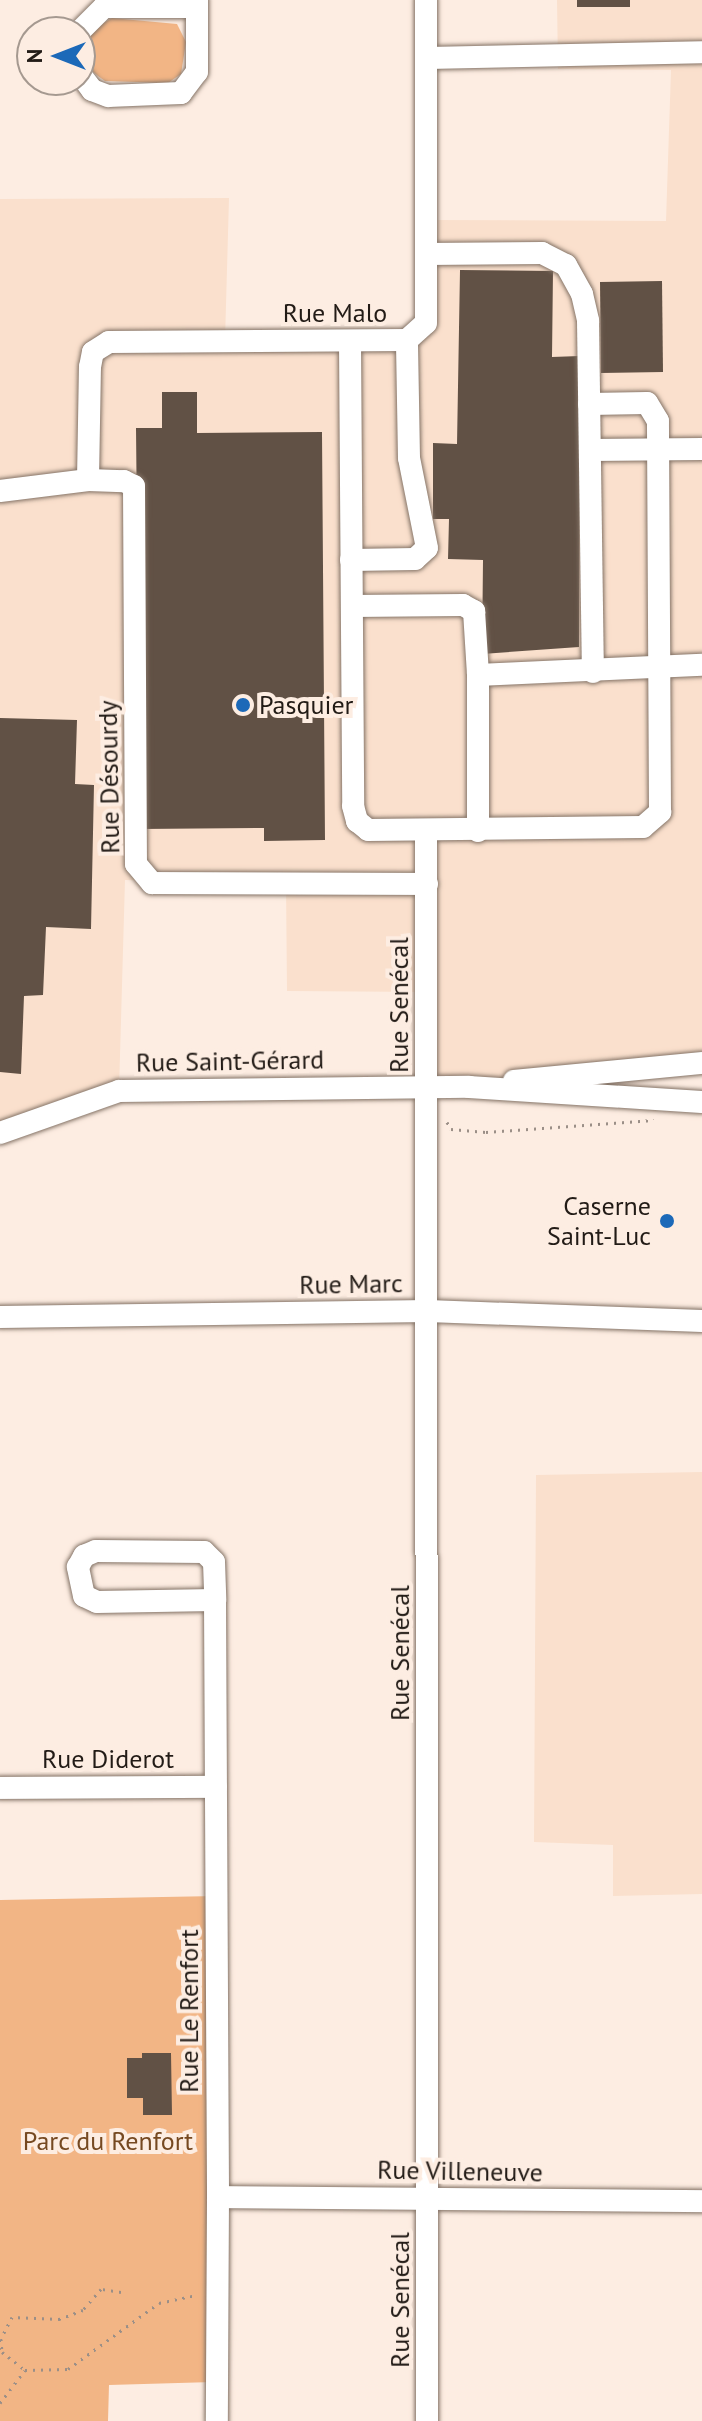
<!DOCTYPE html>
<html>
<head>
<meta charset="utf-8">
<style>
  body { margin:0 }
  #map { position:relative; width:702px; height:2421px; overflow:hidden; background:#fdede2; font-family:"PT Sans",sans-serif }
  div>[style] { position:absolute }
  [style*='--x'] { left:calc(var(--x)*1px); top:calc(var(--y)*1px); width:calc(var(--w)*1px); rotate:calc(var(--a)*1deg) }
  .built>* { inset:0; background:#fae0cd }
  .green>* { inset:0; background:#f2b585 }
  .building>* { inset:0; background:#615145 }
  .path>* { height:3px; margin-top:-1.5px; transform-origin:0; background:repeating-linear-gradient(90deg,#9b8f87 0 2px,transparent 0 8px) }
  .roads { filter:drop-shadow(0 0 2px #847366) drop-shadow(0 0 2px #847366) }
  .minor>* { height:22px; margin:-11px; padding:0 11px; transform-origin:11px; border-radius:11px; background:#fff }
  .dots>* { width:22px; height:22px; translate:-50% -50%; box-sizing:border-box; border:4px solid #fdede2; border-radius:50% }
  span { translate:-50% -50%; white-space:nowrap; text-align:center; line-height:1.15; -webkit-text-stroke:8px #fdede2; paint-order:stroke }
  .street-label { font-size:26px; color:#221b16 }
  .poi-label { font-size:26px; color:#221b16 }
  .left { translate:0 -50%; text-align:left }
  .right { translate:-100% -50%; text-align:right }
  .park-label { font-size:26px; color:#764921 }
  .north { position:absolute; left:16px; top:16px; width:80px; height:80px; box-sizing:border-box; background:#fdede2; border:2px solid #a59990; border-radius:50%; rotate:270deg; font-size:22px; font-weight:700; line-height:32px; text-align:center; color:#221b16 }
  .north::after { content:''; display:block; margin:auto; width:28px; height:36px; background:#1c69b8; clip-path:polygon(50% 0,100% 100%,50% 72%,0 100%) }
</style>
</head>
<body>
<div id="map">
  <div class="built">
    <div style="clip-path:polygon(557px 0,702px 0,702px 1063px,427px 1087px,427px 992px,287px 991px,286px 884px,125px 880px,119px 1091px,0 1136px,0 199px,229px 198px,225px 341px,407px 340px,426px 322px,426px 220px,666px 221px,671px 70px,558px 69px)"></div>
    <div style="clip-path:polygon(702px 1472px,702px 1894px,613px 1896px,613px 1845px,534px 1842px,536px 1475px)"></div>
  </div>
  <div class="green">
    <div style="clip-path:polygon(112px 18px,177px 24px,186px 42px,181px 74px,168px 83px,105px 81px,98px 76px,88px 67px,86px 42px,92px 30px)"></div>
    <div style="clip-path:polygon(217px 1896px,213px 2382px,109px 2385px,108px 2421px,0 2421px,0 1900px)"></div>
  </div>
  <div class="building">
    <div style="clip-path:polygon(577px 0,630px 0,630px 7px,577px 7px)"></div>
    <div style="clip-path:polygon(460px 270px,553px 271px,552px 357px,580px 356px,579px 647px,482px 654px,483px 560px,448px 559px,449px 519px,433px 519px,433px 443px,457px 444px)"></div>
    <div style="clip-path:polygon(662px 281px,663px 372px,601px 373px,600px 282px)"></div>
    <div style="clip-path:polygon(162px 392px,197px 392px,197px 433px,322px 432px,325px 840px,264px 841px,264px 828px,140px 829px,136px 428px,162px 428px)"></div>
    <div style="clip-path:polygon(0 718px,77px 720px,75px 784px,94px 785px,91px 929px,46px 927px,43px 995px,24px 996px,21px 1074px,0 1072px)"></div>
    <div style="clip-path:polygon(142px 2053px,171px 2053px,172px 2115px,143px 2115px,143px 2098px,127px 2098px,127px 2058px,142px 2058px)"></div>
  </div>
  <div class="path">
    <div style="--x:447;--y:1122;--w:8;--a:60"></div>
    <div style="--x:451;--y:1129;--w:35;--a:5"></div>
    <div style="--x:486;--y:1132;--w:168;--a:-4.1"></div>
    <div style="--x:121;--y:2292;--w:20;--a:-171"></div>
    <div style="--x:101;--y:2289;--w:28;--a:131"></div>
    <div style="--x:83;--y:2310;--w:25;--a:159"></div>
    <div style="--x:60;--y:2319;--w:48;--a:-177.6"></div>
    <div style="--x:12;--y:2317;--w:25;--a:117"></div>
    <div style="--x:1;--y:2339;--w:13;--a:86"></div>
    <div style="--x:2;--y:2352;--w:29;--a:38"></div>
    <div style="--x:25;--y:2370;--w:43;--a:-1.3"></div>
    <div style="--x:68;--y:2369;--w:112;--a:-36"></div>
    <div style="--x:159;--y:2303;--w:39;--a:-12"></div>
    <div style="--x:0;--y:2403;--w:41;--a:-52.9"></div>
  </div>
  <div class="roads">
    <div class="minor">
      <div style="--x:79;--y:32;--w:35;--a:-45"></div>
      <div style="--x:104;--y:7;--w:93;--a:0"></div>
      <div style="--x:427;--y:58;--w:275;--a:-1.2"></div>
      <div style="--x:80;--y:74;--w:20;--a:53"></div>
      <div style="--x:92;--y:90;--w:17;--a:21"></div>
      <div style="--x:108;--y:96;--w:73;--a:-2.4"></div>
      <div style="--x:181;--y:93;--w:26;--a:-53"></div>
      <div style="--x:197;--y:72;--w:72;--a:-90"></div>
      <div style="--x:426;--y:254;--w:116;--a:-0.5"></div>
      <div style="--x:542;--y:253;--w:27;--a:27"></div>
      <div style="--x:566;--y:265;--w:33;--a:61"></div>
      <div style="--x:582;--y:294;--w:28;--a:77"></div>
      <div style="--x:588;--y:321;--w:351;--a:89.2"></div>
      <div style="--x:350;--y:341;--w:465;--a:89.6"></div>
      <div style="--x:353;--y:806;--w:16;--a:75"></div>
      <div style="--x:357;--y:821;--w:14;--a:39"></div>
      <div style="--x:368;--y:830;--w:275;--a:-0.6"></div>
      <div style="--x:643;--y:827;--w:23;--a:-41"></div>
      <div style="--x:660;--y:812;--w:391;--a:-90.3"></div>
      <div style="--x:658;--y:421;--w:21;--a:-121"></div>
      <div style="--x:647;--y:403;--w:58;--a:179"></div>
      <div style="--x:590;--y:450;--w:112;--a:-0.5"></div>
      <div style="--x:88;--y:480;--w:113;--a:-89"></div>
      <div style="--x:90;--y:367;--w:15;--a:-79"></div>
      <div style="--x:93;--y:352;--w:19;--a:-32"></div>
      <div style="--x:109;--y:342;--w:298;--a:-0.4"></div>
      <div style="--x:407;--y:340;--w:25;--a:-42"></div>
      <div style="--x:426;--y:323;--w:323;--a:-90"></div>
      <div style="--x:0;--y:491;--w:89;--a:-7.1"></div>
      <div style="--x:88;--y:480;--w:36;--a:2"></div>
      <div style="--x:124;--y:481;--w:11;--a:27"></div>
      <div style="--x:134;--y:486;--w:378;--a:89.7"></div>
      <div style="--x:136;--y:864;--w:25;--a:50"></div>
      <div style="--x:152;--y:883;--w:275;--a:0.2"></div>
      <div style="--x:351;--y:560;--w:64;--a:-0.9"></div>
      <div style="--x:415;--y:559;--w:16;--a:-43"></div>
      <div style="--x:427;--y:548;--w:92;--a:-101.3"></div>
      <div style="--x:409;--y:458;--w:118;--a:-91"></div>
      <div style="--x:352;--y:606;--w:111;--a:-0.5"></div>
      <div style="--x:463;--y:605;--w:13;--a:29"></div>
      <div style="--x:474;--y:611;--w:64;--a:86.4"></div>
      <div style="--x:478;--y:831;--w:156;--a:-90"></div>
      <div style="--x:478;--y:675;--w:224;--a:-2.6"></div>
      <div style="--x:426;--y:832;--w:1589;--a:89.96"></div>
      <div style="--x:514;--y:1081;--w:189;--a:-5.5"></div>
      <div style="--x:0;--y:1133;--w:126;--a:-19.4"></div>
      <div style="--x:119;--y:1091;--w:350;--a:-0.7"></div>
      <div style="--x:469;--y:1087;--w:233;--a:3.7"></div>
      <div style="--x:0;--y:1317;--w:428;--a:-0.8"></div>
      <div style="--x:428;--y:1311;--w:274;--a:2.1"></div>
      <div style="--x:215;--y:1600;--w:118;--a:179"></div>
      <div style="--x:97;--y:1602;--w:14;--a:-155"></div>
      <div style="--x:84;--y:1596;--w:30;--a:-102"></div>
      <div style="--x:78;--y:1567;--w:13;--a:-61"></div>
      <div style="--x:84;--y:1556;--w:13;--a:-23"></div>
      <div style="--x:96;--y:1551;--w:108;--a:0.5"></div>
      <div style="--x:204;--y:1552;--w:14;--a:45"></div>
      <div style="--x:214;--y:1562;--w:38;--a:88"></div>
      <div style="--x:215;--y:1600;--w:597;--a:89.71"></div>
      <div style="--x:218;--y:2197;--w:224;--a:90.3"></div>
      <div style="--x:0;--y:1788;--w:216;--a:-0.3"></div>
      <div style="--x:218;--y:2197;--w:484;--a:0.5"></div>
    </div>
  </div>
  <div class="dots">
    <div style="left:243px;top:705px;background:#1c69b8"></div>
    <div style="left:667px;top:1221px;background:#1c69b8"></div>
  </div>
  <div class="street-label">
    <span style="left:335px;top:313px">Rue Malo</span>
    <span style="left:109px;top:777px;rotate:-91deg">Rue Désourdy</span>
    <span style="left:399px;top:1005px;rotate:-90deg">Rue Senécal</span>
    <span style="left:230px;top:1061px;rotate:-1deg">Rue Saint-Gérard</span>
    <span style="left:351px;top:1284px;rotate:-1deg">Rue Marc</span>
    <span style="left:400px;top:1653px;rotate:-90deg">Rue Senécal</span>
    <span style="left:108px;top:1759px">Rue Diderot</span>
    <span style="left:189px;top:2011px;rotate:-90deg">Rue Le Renfort</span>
    <span style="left:460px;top:2171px;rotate:1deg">Rue Villeneuve</span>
    <span style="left:400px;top:2300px;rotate:-90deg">Rue Senécal</span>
  </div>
  <div class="poi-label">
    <span class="left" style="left:259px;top:705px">Pasquier</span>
    <span class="right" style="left:651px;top:1221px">Caserne<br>Saint-Luc</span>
  </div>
  <div class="park-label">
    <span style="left:108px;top:2141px">Parc du Renfort</span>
  </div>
  <div class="north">N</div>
</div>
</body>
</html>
